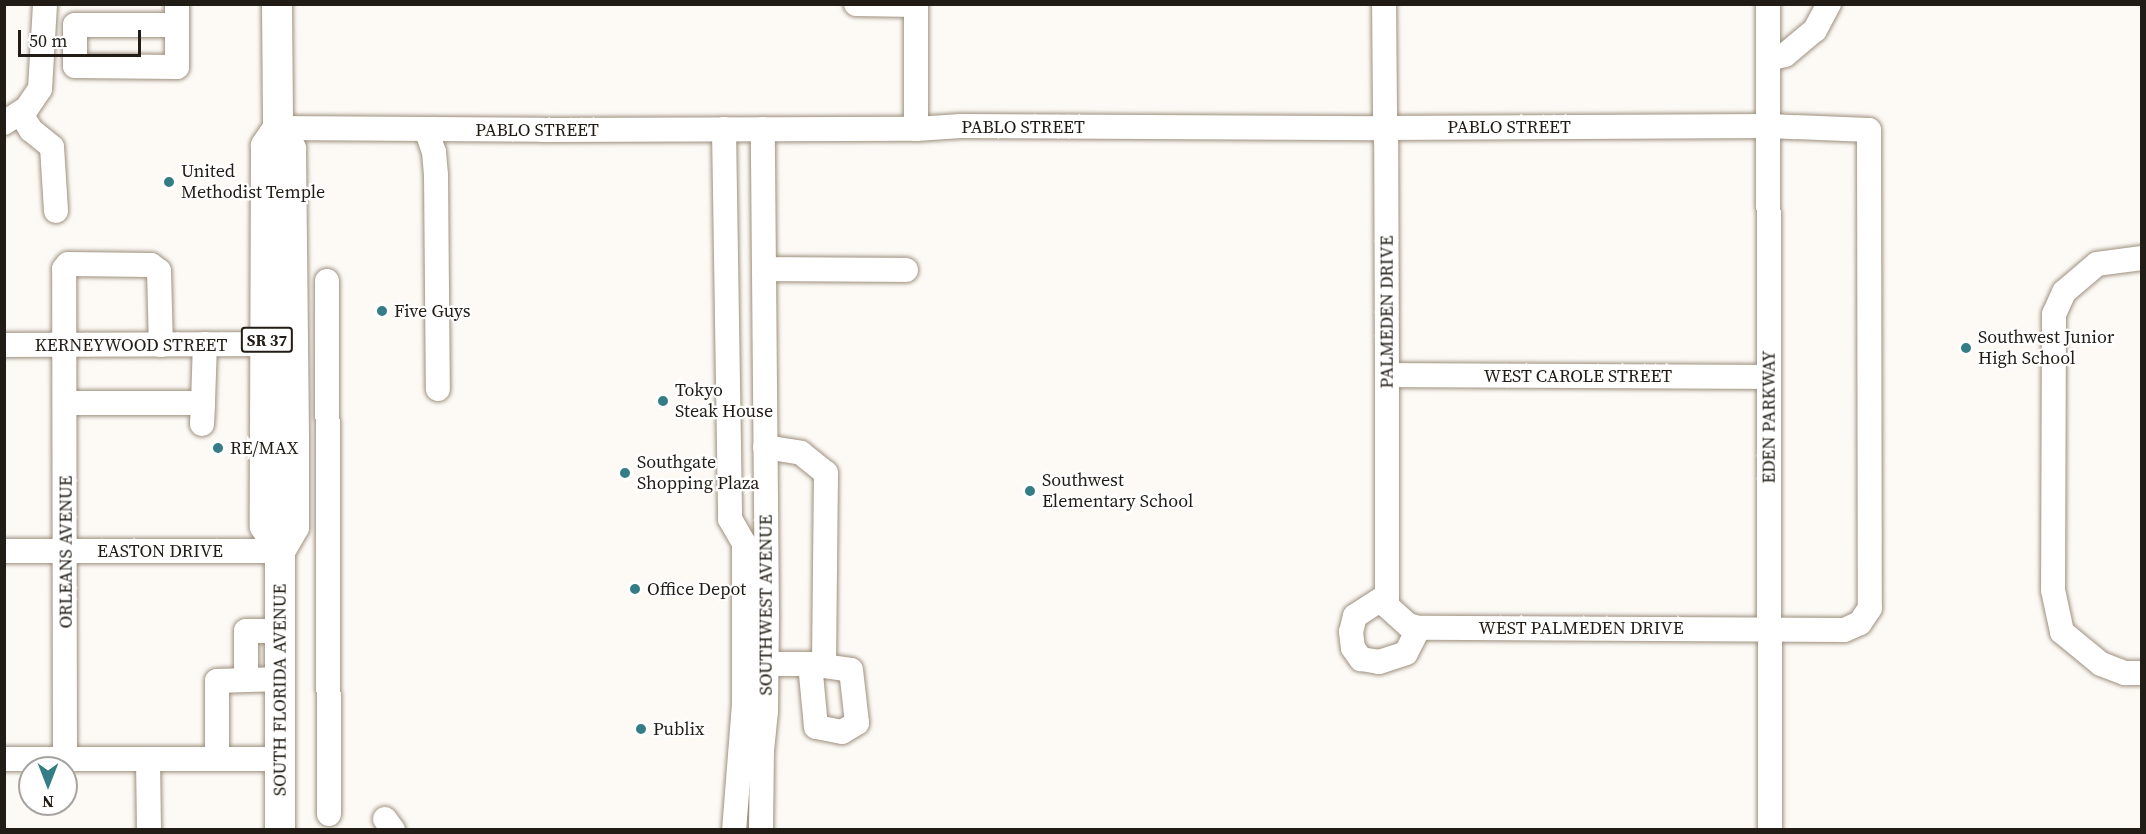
<!DOCTYPE html>
<html>
<head>
<meta charset="utf-8">
<style>
  body { margin:0 }
  #map { position:relative; width:2146px; height:834px; overflow:hidden; background:#fdfaf6; font-family:"Source Serif 4",serif }
  div>[style] { position:absolute }
  [style*='--x'] { left:calc(var(--x)*1px); top:calc(var(--y)*1px); width:calc(var(--w)*1px); rotate:calc(var(--a)*1deg) }
  .roads { filter:drop-shadow(0 0 2px #9d8f7d) drop-shadow(0 0 2px #9d8f7d) }
  .minor>* { height:24px; margin:-12px; padding:0 12px; transform-origin:12px; border-radius:12px; background:#fff }
  .major>* { height:30px; margin:-15px; padding:0 15px; transform-origin:15px; border-radius:15px; background:#fff }
  .dots>* { width:16px; height:16px; translate:-50% -50%; box-sizing:border-box; border:3px solid #fff; border-radius:50% }
  span { translate:-50% -50%; white-space:nowrap; text-align:center; line-height:1.15; -webkit-text-stroke:4.5px #fff; paint-order:stroke }
  .shield-label span { padding:2px 4px; background:#fff; border:2px solid; border-radius:4px; -webkit-text-stroke-width:0 }
  .shield-label { font-size:16px; color:#211c15; font-weight:700 }
  .street-label { font-size:18px; color:#211c15 }
  .poi-label { font-size:18px; color:#211c15 }
  .left { translate:0 -50%; text-align:left }
  .frame { position:absolute; inset:0; border:6px solid #211c15; pointer-events:none }
  .north { position:absolute; left:18px; top:756px; width:60px; height:60px; box-sizing:border-box; background:#fff; border:2px solid #a6a4a1; border-radius:50%; rotate:180deg; font-size:16px; font-weight:700; line-height:24px; text-align:center; color:#211c15 }
  .north::after { content:''; display:block; margin:auto; width:21px; height:27px; background:#357d86; clip-path:polygon(50% 0,100% 100%,50% 72%,0 100%) }
  .scale { position:absolute; left:18px; top:30px; width:123px; height:27px; box-sizing:border-box; border:3px solid #211c15; border-top:0; padding-left:8px; font-size:18px; line-height:21px; white-space:nowrap; color:#211c15; -webkit-text-stroke:4px #fff; paint-order:stroke }
</style>
</head>
<body>
<div id="map">
  <div class="roads">
    <div class="minor">
      <div style="--x:177;--y:4;--w:63;--a:90"></div>
      <div style="--x:177;--y:67;--w:102;--a:-179.4"></div>
      <div style="--x:75;--y:66;--w:41;--a:-90"></div>
      <div style="--x:75;--y:25;--w:102;--a:0"></div>
      <div style="--x:856;--y:4;--w:60;--a:1"></div>
      <div style="--x:916;--y:4;--w:125;--a:90"></div>
      <div style="--x:1768;--y:4;--w:826;--a:89.86"></div>
      <div style="--x:1768;--y:59;--w:17;--a:-13"></div>
      <div style="--x:1785;--y:55;--w:39;--a:-40"></div>
      <div style="--x:1815;--y:30;--w:30;--a:-62"></div>
      <div style="--x:21;--y:114;--w:19;--a:58"></div>
      <div style="--x:31;--y:130;--w:27;--a:39"></div>
      <div style="--x:52;--y:147;--w:64;--a:86.4"></div>
      <div style="--x:4;--y:123;--w:27;--a:-33"></div>
      <div style="--x:27;--y:108;--w:23;--a:-56"></div>
      <div style="--x:40;--y:89;--w:85;--a:-86.6"></div>
      <div style="--x:278;--y:128;--w:265;--a:0.4"></div>
      <div style="--x:543;--y:130;--w:373;--a:-0.2"></div>
      <div style="--x:916;--y:129;--w:45;--a:-3.8"></div>
      <div style="--x:961;--y:126;--w:424;--a:0.3"></div>
      <div style="--x:1385;--y:128;--w:383;--a:-0.3"></div>
      <div style="--x:1768;--y:126;--w:101;--a:2.3"></div>
      <div style="--x:1869;--y:130;--w:478;--a:89.9"></div>
      <div style="--x:1870;--y:608;--w:18;--a:124"></div>
      <div style="--x:1860;--y:623;--w:17;--a:156"></div>
      <div style="--x:1844;--y:630;--w:425;--a:-179.7"></div>
      <div style="--x:1419;--y:628;--w:11;--a:-165"></div>
      <div style="--x:1408;--y:625;--w:28;--a:-138"></div>
      <div style="--x:1387;--y:606;--w:231;--a:-90"></div>
      <div style="--x:1387;--y:375;--w:234;--a:-90.2"></div>
      <div style="--x:1386;--y:141;--w:13;--a:-94"></div>
      <div style="--x:1385;--y:128;--w:17;--a:-90"></div>
      <div style="--x:1385;--y:111;--w:107;--a:-90.5"></div>
      <div style="--x:426;--y:129;--w:24;--a:71"></div>
      <div style="--x:434;--y:152;--w:23;--a:85"></div>
      <div style="--x:436;--y:175;--w:214;--a:89.5"></div>
      <div style="--x:724;--y:129;--w:390;--a:89.1"></div>
      <div style="--x:730;--y:519;--w:28;--a:60"></div>
      <div style="--x:744;--y:543;--w:161;--a:90"></div>
      <div style="--x:744;--y:704;--w:126;--a:94.5"></div>
      <div style="--x:2142;--y:258;--w:45;--a:172.4"></div>
      <div style="--x:2097;--y:264;--w:43;--a:139.7"></div>
      <div style="--x:2064;--y:292;--w:24;--a:114"></div>
      <div style="--x:2054;--y:314;--w:276;--a:90.2"></div>
      <div style="--x:2053;--y:590;--w:43;--a:77.9"></div>
      <div style="--x:2062;--y:632;--w:50;--a:39.4"></div>
      <div style="--x:2101;--y:664;--w:26;--a:21"></div>
      <div style="--x:2125;--y:673;--w:17;--a:0"></div>
      <div style="--x:765;--y:269;--w:141;--a:0.4"></div>
      <div style="--x:327;--y:281;--w:533;--a:89.79"></div>
      <div style="--x:4;--y:345;--w:278;--a:-0.2"></div>
      <div style="--x:1387;--y:375;--w:381;--a:0.3"></div>
      <div style="--x:65;--y:403;--w:138;--a:0"></div>
      <div style="--x:203;--y:403;--w:59;--a:-88.1"></div>
      <div style="--x:202;--y:424;--w:21;--a:-87"></div>
      <div style="--x:765;--y:447;--w:36;--a:9"></div>
      <div style="--x:801;--y:453;--w:32;--a:39"></div>
      <div style="--x:826;--y:473;--w:192;--a:90.6"></div>
      <div style="--x:4;--y:551;--w:276;--a:0"></div>
      <div style="--x:1386;--y:596;--w:37;--a:147"></div>
      <div style="--x:1355;--y:616;--w:16;--a:104"></div>
      <div style="--x:1351;--y:632;--w:16;--a:83"></div>
      <div style="--x:1353;--y:648;--w:14;--a:54"></div>
      <div style="--x:1361;--y:659;--w:18;--a:9"></div>
      <div style="--x:1379;--y:662;--w:28;--a:-18"></div>
      <div style="--x:1406;--y:653;--w:28;--a:-63"></div>
      <div style="--x:767;--y:664;--w:43;--a:0"></div>
      <div style="--x:810;--y:664;--w:41;--a:8.3"></div>
      <div style="--x:851;--y:670;--w:53;--a:83.5"></div>
      <div style="--x:857;--y:723;--w:17;--a:149"></div>
      <div style="--x:842;--y:732;--w:26;--a:-169"></div>
      <div style="--x:816;--y:727;--w:63;--a:-95.4"></div>
      <div style="--x:246;--y:680;--w:49;--a:-90"></div>
      <div style="--x:246;--y:631;--w:34;--a:0"></div>
      <div style="--x:4;--y:759;--w:276;--a:0"></div>
      <div style="--x:65;--y:759;--w:490;--a:-90.1"></div>
      <div style="--x:64;--y:269;--w:6;--a:-51"></div>
      <div style="--x:68;--y:264;--w:83;--a:0.7"></div>
      <div style="--x:151;--y:265;--w:10;--a:37"></div>
      <div style="--x:159;--y:271;--w:74;--a:88.5"></div>
      <div style="--x:148;--y:759;--w:71;--a:89.2"></div>
      <div style="--x:217;--y:759;--w:78;--a:-90"></div>
      <div style="--x:217;--y:681;--w:63;--a:-1.8"></div>
      <div style="--x:385;--y:819;--w:14;--a:54"></div>
      <div style="--x:761;--y:830;--w:79;--a:-89.3"></div>
      <div style="--x:762;--y:751;--w:40;--a:-84.3"></div>
      <div style="--x:766;--y:711;--w:95;--a:-89.4"></div>
      <div style="--x:767;--y:616;--w:487;--a:-90.5"></div>
    </div>
    <div class="major">
      <div style="--x:277;--y:4;--w:124;--a:89.5"></div>
      <div style="--x:278;--y:128;--w:22;--a:124"></div>
      <div style="--x:266;--y:146;--w:380;--a:90.2"></div>
      <div style="--x:265;--y:526;--w:29;--a:59"></div>
      <div style="--x:280;--y:551;--w:279;--a:90"></div>
      <div style="--x:278;--y:128;--w:25;--a:58"></div>
      <div style="--x:291;--y:149;--w:289;--a:89.4"></div>
      <div style="--x:294;--y:438;--w:89;--a:90"></div>
      <div style="--x:294;--y:527;--w:28;--a:120"></div>
    </div>
  </div>
  <div class="dots">
    <div style="left:169px;top:182px;background:#357d86"></div>
    <div style="left:382px;top:311px;background:#357d86"></div>
    <div style="left:1966px;top:348px;background:#357d86"></div>
    <div style="left:663px;top:401px;background:#357d86"></div>
    <div style="left:218px;top:448px;background:#357d86"></div>
    <div style="left:625px;top:473px;background:#357d86"></div>
    <div style="left:1030px;top:491px;background:#357d86"></div>
    <div style="left:635px;top:589px;background:#357d86"></div>
    <div style="left:641px;top:729px;background:#357d86"></div>
  </div>
  <div class="shield-label">
    <span style="left:267px;top:340px">SR 37</span>
  </div>
  <div class="street-label">
    <span style="left:1023px;top:127px">PABLO STREET</span>
    <span style="left:1509px;top:127px">PABLO STREET</span>
    <span style="left:537px;top:130px">PABLO STREET</span>
    <span style="left:1387px;top:312px;rotate:-90deg">PALMEDEN DRIVE</span>
    <span style="left:131px;top:345px">KERNEYWOOD STREET</span>
    <span style="left:1578px;top:376px">WEST CAROLE STREET</span>
    <span style="left:1769px;top:417px;rotate:-90deg">EDEN PARKWAY</span>
    <span style="left:160px;top:551px">EASTON DRIVE</span>
    <span style="left:66px;top:552px;rotate:-90deg">ORLEANS AVENUE</span>
    <span style="left:766px;top:605px;rotate:-90deg">SOUTHWEST AVENUE</span>
    <span style="left:1581px;top:628px">WEST PALMEDEN DRIVE</span>
    <span style="left:280px;top:690px;rotate:-90deg">SOUTH FLORIDA AVENUE</span>
  </div>
  <div class="poi-label">
    <span class="left" style="left:181px;top:182px">United<br>Methodist Temple</span>
    <span class="left" style="left:394px;top:311px">Five Guys</span>
    <span class="left" style="left:1978px;top:348px">Southwest Junior<br>High School</span>
    <span class="left" style="left:675px;top:401px">Tokyo<br>Steak House</span>
    <span class="left" style="left:230px;top:448px">RE/MAX</span>
    <span class="left" style="left:637px;top:473px">Southgate<br>Shopping Plaza</span>
    <span class="left" style="left:1042px;top:491px">Southwest<br>Elementary School</span>
    <span class="left" style="left:647px;top:589px">Office Depot</span>
    <span class="left" style="left:653px;top:729px">Publix</span>
  </div>
  <div class="frame"></div>
  <div class="north">N</div>
  <div class="scale">50 m</div>
</div>
</body>
</html>
